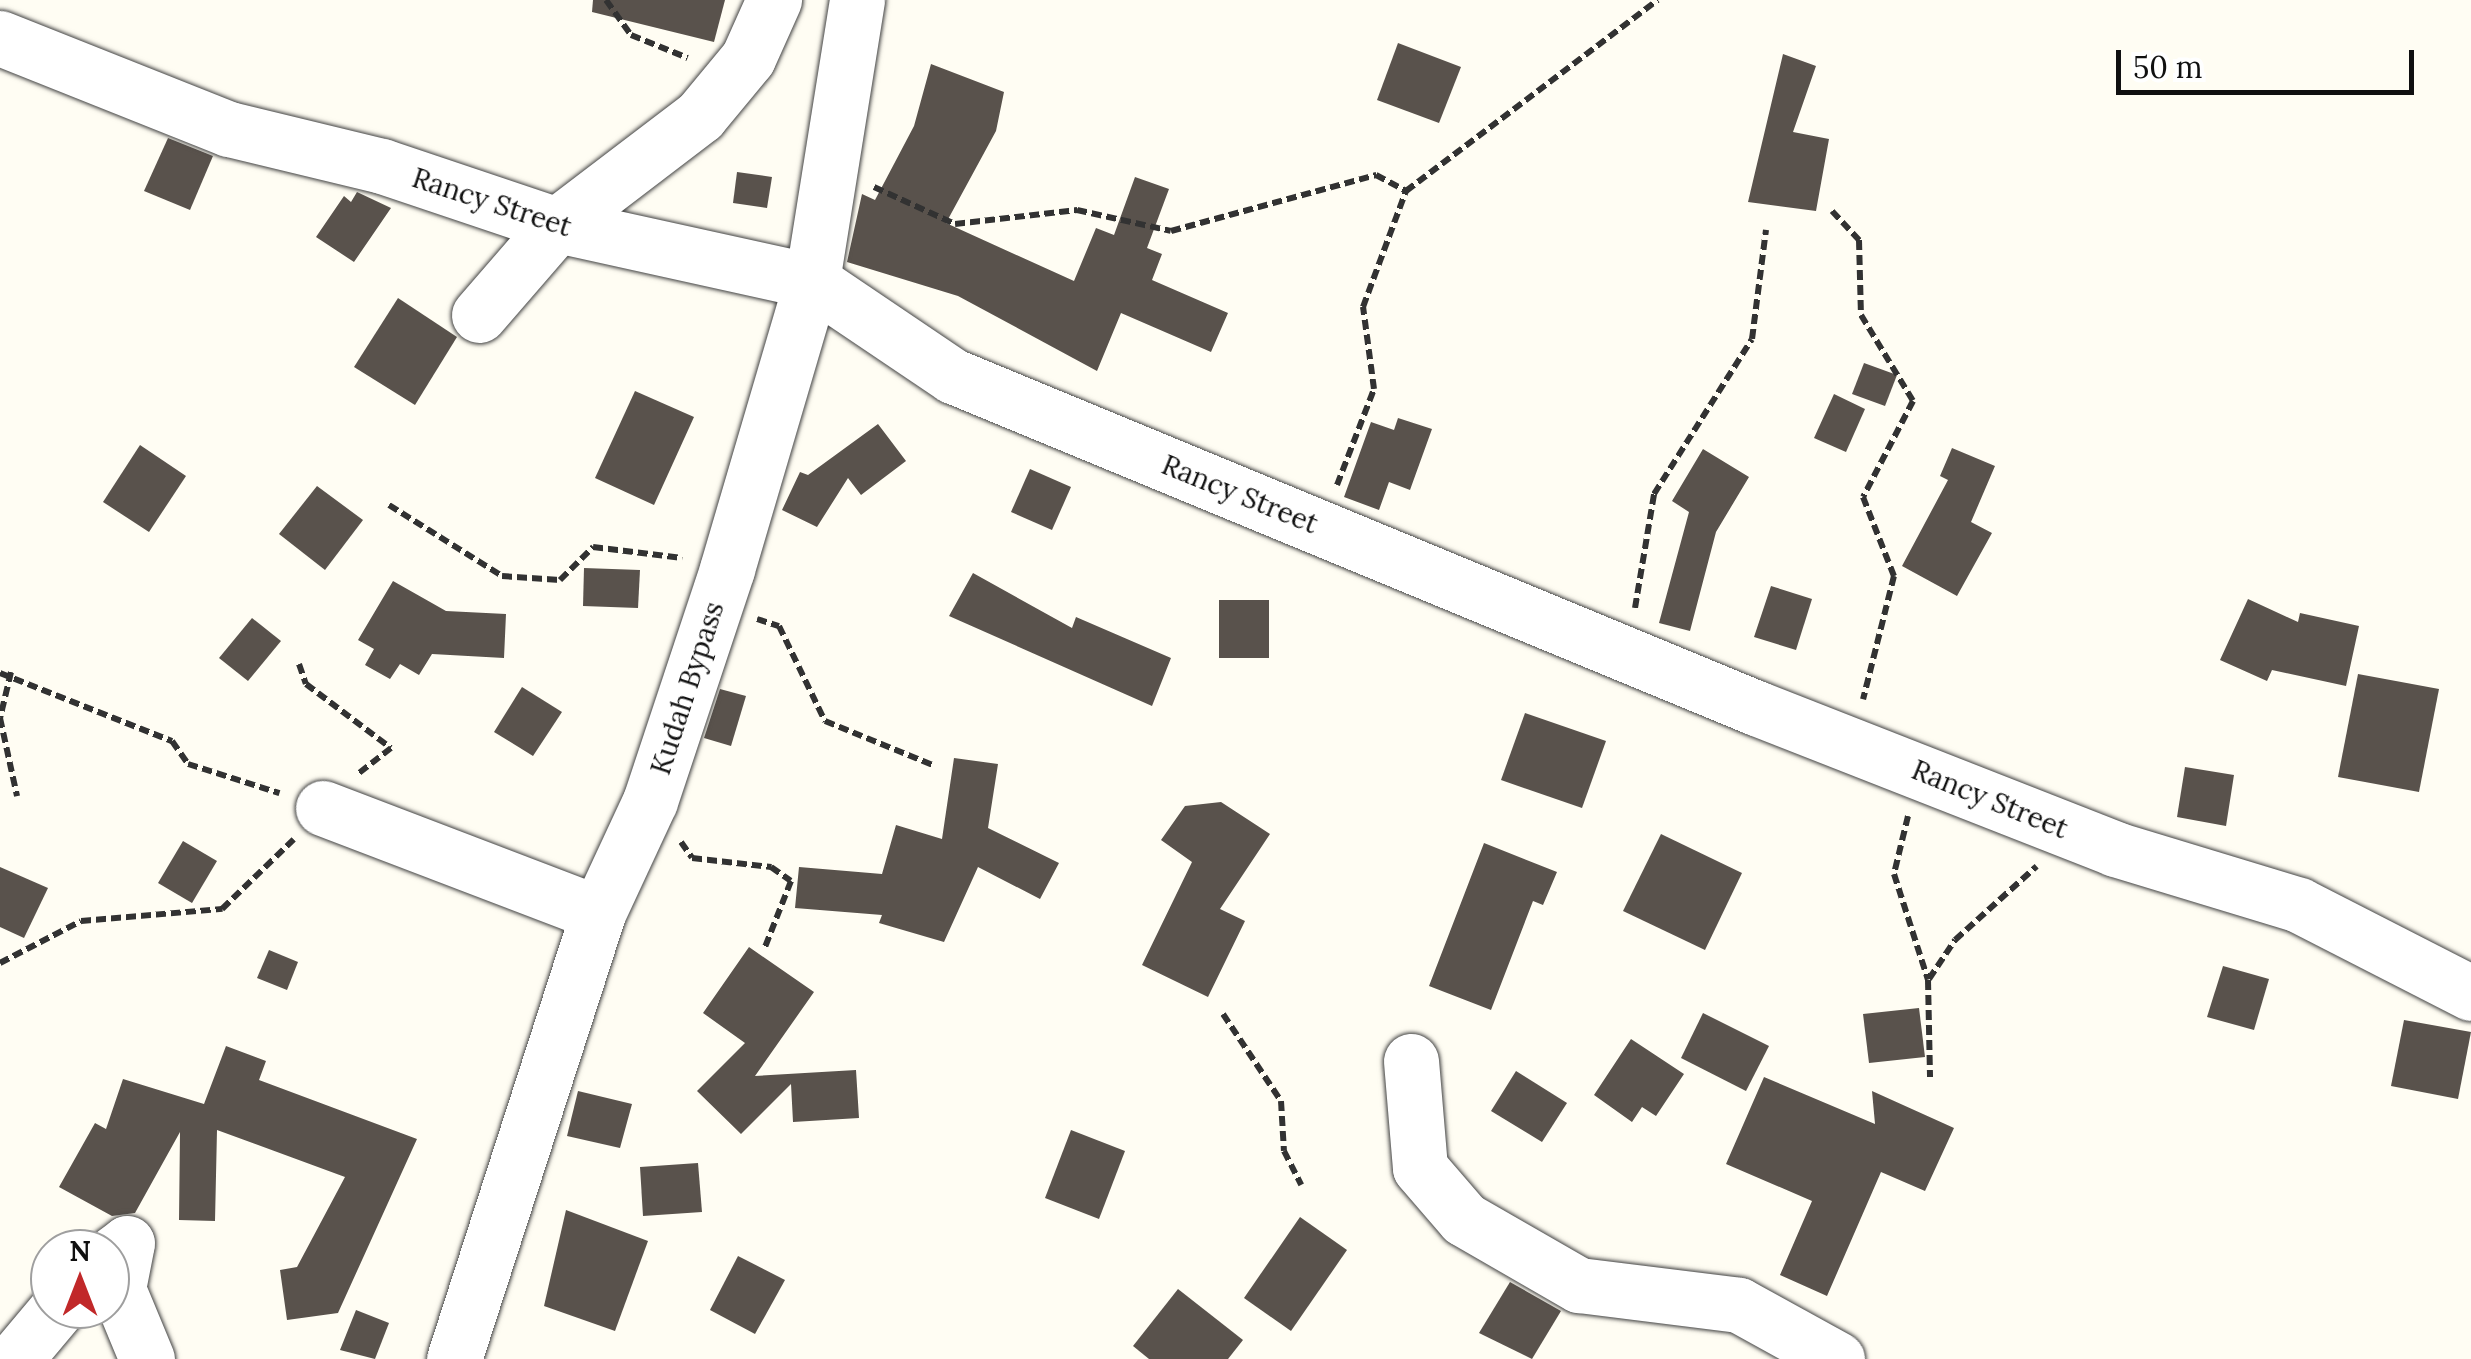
<!DOCTYPE html>
<html>
<head>
<meta charset="utf-8">
<style>
  body { margin:0 }
  #map { position:relative; width:2471px; height:1359px; overflow:hidden; background:#fffdf3; font-family:Lora,serif }
  div>[style] { position:absolute }
  [style*='--x'] { left:calc(var(--x)*1px); top:calc(var(--y)*1px); width:calc(var(--w)*1px); rotate:calc(var(--a)*1deg) }
  .building>* { inset:0; background:#59524c }
  .path>* { height:6px; margin-top:-3px; transform-origin:0; background:repeating-linear-gradient(90deg,#323232 0 10px,transparent 0 15px) }
  .roads { filter:drop-shadow(0 0 2px #434343) drop-shadow(0 0 2px #434343) }
  .minor>* { height:55px; margin:-27.5px; padding:0 27.5px; transform-origin:27.5px; border-radius:27.5px; background:#fff }
  span { translate:-50% -50%; white-space:nowrap; text-align:center; line-height:1.15; -webkit-text-stroke:10px #fff; paint-order:stroke }
  .street-label { font-size:28px; color:#101010 }
  .north { position:absolute; left:30px; top:1229px; width:100px; height:100px; box-sizing:border-box; background:#fff; border:2px solid #9f9f9f; border-radius:50%; rotate:0deg; font-size:28px; font-weight:700; line-height:40px; text-align:center; color:#101010 }
  .north::after { content:''; display:block; margin:auto; width:35px; height:45px; background:#c12829; clip-path:polygon(50% 0,100% 100%,50% 72%,0 100%) }
  .scale { position:absolute; left:2116px; top:50px; width:298px; height:45px; box-sizing:border-box; border:5px solid #101010; border-top:0; padding-left:12px; font-size:30px; line-height:35px; white-space:nowrap; color:#101010; -webkit-text-stroke:8px #fff; paint-order:stroke }
</style>
</head>
<body>
<div id="map">
  <div class="building">
    <div style="clip-path:polygon(593px 0,725px 0,714px 42px,592px 12px)"></div>
    <div style="clip-path:polygon(1398px 43px,1461px 67px,1439px 123px,1377px 100px)"></div>
    <div style="clip-path:polygon(1783px 54px,1816px 66px,1793px 132px,1829px 139px,1816px 211px,1748px 202px)"></div>
    <div style="clip-path:polygon(931px 64px,1004px 92px,996px 131px,946px 223px,1074px 281px,1096px 228px,1114px 235px,1135px 177px,1169px 189px,1147px 248px,1162px 254px,1152px 280px,1228px 313px,1211px 352px,1121px 313px,1097px 371px,958px 296px,847px 262px,862px 194px,875px 200px,914px 126px)"></div>
    <div style="clip-path:polygon(168px 138px,213px 156px,190px 210px,144px 191px)"></div>
    <div style="clip-path:polygon(737px 172px,772px 177px,767px 208px,733px 203px)"></div>
    <div style="clip-path:polygon(357px 192px,391px 208px,354px 262px,316px 237px,344px 196px,351px 202px)"></div>
    <div style="clip-path:polygon(398px 298px,457px 337px,415px 405px,354px 367px)"></div>
    <div style="clip-path:polygon(1864px 363px,1897px 375px,1885px 406px,1852px 394px)"></div>
    <div style="clip-path:polygon(635px 391px,694px 417px,654px 505px,595px 478px)"></div>
    <div style="clip-path:polygon(1834px 394px,1865px 409px,1846px 452px,1814px 438px)"></div>
    <div style="clip-path:polygon(1398px 418px,1432px 429px,1410px 490px,1389px 482px,1379px 510px,1344px 497px,1371px 422px,1394px 430px)"></div>
    <div style="clip-path:polygon(878px 424px,906px 461px,861px 495px,848px 478px,817px 527px,782px 510px,800px 472px,808px 475px)"></div>
    <div style="clip-path:polygon(140px 445px,186px 476px,149px 532px,103px 502px)"></div>
    <div style="clip-path:polygon(1952px 448px,1995px 466px,1971px 522px,1992px 533px,1957px 596px,1902px 566px,1948px 480px,1940px 476px)"></div>
    <div style="clip-path:polygon(1703px 449px,1749px 477px,1716px 532px,1690px 631px,1659px 623px,1689px 512px,1672px 501px)"></div>
    <div style="clip-path:polygon(1030px 469px,1071px 487px,1052px 530px,1011px 512px)"></div>
    <div style="clip-path:polygon(317px 486px,363px 520px,325px 570px,279px 534px)"></div>
    <div style="clip-path:polygon(584px 568px,640px 570px,638px 608px,583px 606px)"></div>
    <div style="clip-path:polygon(973px 573px,1072px 628px,1076px 617px,1171px 658px,1152px 706px,949px 616px)"></div>
    <div style="clip-path:polygon(393px 581px,446px 611px,506px 614px,504px 658px,432px 654px,419px 675px,400px 664px,390px 679px,365px 665px,374px 649px,358px 640px)"></div>
    <div style="clip-path:polygon(1771px 586px,1812px 599px,1796px 650px,1754px 637px)"></div>
    <div style="clip-path:polygon(2248px 599px,2298px 622px,2300px 613px,2359px 626px,2346px 686px,2272px 670px,2267px 681px,2220px 660px)"></div>
    <div style="clip-path:polygon(1219px 600px,1269px 600px,1269px 658px,1219px 658px)"></div>
    <div style="clip-path:polygon(252px 618px,281px 641px,248px 681px,219px 658px)"></div>
    <div style="clip-path:polygon(2358px 674px,2439px 689px,2419px 792px,2338px 777px)"></div>
    <div style="clip-path:polygon(522px 687px,562px 712px,533px 756px,494px 732px)"></div>
    <div style="clip-path:polygon(720px 689px,746px 696px,731px 746px,704px 738px)"></div>
    <div style="clip-path:polygon(1525px 713px,1606px 741px,1582px 808px,1501px 780px)"></div>
    <div style="clip-path:polygon(954px 758px,998px 764px,988px 828px,1059px 863px,1040px 899px,978px 867px,944px 942px,879px 923px,882px 915px,795px 908px,799px 867px,882px 874px,896px 825px,942px 839px)"></div>
    <div style="clip-path:polygon(2185px 767px,2234px 775px,2226px 826px,2177px 817px)"></div>
    <div style="clip-path:polygon(1221px 802px,1270px 834px,1220px 909px,1245px 921px,1208px 997px,1142px 965px,1192px 862px,1161px 840px,1185px 806px)"></div>
    <div style="clip-path:polygon(1661px 834px,1742px 873px,1705px 950px,1623px 911px)"></div>
    <div style="clip-path:polygon(183px 841px,217px 861px,192px 903px,158px 883px)"></div>
    <div style="clip-path:polygon(1484px 843px,1557px 872px,1543px 905px,1533px 901px,1491px 1010px,1429px 986px)"></div>
    <div style="clip-path:polygon(0 867px,48px 888px,24px 938px,0 927px)"></div>
    <div style="clip-path:polygon(749px 947px,814px 992px,755px 1076px,856px 1070px,859px 1118px,793px 1122px,791px 1084px,741px 1134px,697px 1091px,745px 1043px,703px 1013px)"></div>
    <div style="clip-path:polygon(269px 950px,298px 962px,287px 990px,257px 978px)"></div>
    <div style="clip-path:polygon(2223px 966px,2269px 979px,2254px 1030px,2207px 1017px)"></div>
    <div style="clip-path:polygon(1919px 1008px,1925px 1057px,1869px 1063px,1863px 1014px)"></div>
    <div style="clip-path:polygon(1703px 1013px,1769px 1046px,1746px 1091px,1681px 1058px)"></div>
    <div style="clip-path:polygon(2404px 1020px,2471px 1032px,2458px 1099px,2391px 1086px)"></div>
    <div style="clip-path:polygon(1631px 1039px,1684px 1074px,1656px 1116px,1642px 1107px,1632px 1122px,1594px 1095px)"></div>
    <div style="clip-path:polygon(226px 1046px,266px 1061px,259px 1080px,417px 1139px,338px 1313px,287px 1320px,280px 1270px,297px 1267px,345px 1177px,217px 1130px,215px 1221px,179px 1220px,180px 1132px,135px 1213px,112px 1216px,59px 1187px,95px 1123px,106px 1129px,123px 1079px,204px 1104px)"></div>
    <div style="clip-path:polygon(1516px 1071px,1567px 1103px,1542px 1142px,1491px 1111px)"></div>
    <div style="clip-path:polygon(1764px 1077px,1875px 1124px,1872px 1091px,1954px 1128px,1925px 1191px,1881px 1172px,1827px 1296px,1780px 1275px,1812px 1201px,1726px 1164px)"></div>
    <div style="clip-path:polygon(578px 1091px,632px 1104px,620px 1148px,567px 1136px)"></div>
    <div style="clip-path:polygon(1071px 1130px,1125px 1151px,1099px 1219px,1045px 1198px)"></div>
    <div style="clip-path:polygon(698px 1163px,702px 1212px,643px 1216px,640px 1167px)"></div>
    <div style="clip-path:polygon(566px 1210px,648px 1241px,615px 1331px,544px 1306px)"></div>
    <div style="clip-path:polygon(1300px 1217px,1347px 1250px,1291px 1331px,1244px 1298px)"></div>
    <div style="clip-path:polygon(738px 1256px,785px 1280px,755px 1334px,710px 1310px)"></div>
    <div style="clip-path:polygon(1510px 1282px,1561px 1311px,1532px 1359px,1479px 1333px)"></div>
    <div style="clip-path:polygon(1178px 1289px,1243px 1340px,1228px 1359px,1149px 1359px,1133px 1346px)"></div>
    <div style="clip-path:polygon(356px 1310px,389px 1323px,375px 1359px,340px 1350px)"></div>
  </div>
  <div class="path">
    <div style="--x:606;--y:0;--w:43;--a:54.5"></div>
    <div style="--x:631;--y:35;--w:61;--a:22"></div>
    <div style="--x:874;--y:187;--w:89;--a:24.6"></div>
    <div style="--x:955;--y:224;--w:123;--a:-6.5"></div>
    <div style="--x:1077;--y:210;--w:96;--a:12.6"></div>
    <div style="--x:1171;--y:231;--w:213;--a:-15.3"></div>
    <div style="--x:1376;--y:175;--w:34;--a:28"></div>
    <div style="--x:1832;--y:211;--w:40;--a:47"></div>
    <div style="--x:1859;--y:240;--w:75;--a:88.5"></div>
    <div style="--x:1861;--y:315;--w:100;--a:58.8"></div>
    <div style="--x:1913;--y:401;--w:108;--a:117.5"></div>
    <div style="--x:1863;--y:497;--w:85;--a:68.6"></div>
    <div style="--x:1894;--y:576;--w:127;--a:104.1"></div>
    <div style="--x:1337;--y:485;--w:103;--a:-68.9"></div>
    <div style="--x:1374;--y:389;--w:83;--a:-97.6"></div>
    <div style="--x:1363;--y:307;--w:124;--a:-69.7"></div>
    <div style="--x:1406;--y:191;--w:316;--a:-37.2"></div>
    <div style="--x:389;--y:505;--w:133;--a:32.1"></div>
    <div style="--x:502;--y:576;--w:58;--a:3.9"></div>
    <div style="--x:560;--y:580;--w:47;--a:-45"></div>
    <div style="--x:593;--y:547;--w:90;--a:7"></div>
    <div style="--x:1635;--y:608;--w:116;--a:-80.5"></div>
    <div style="--x:1654;--y:494;--w:183;--a:-57.7"></div>
    <div style="--x:1752;--y:339;--w:110;--a:-82.7"></div>
    <div style="--x:757;--y:619;--w:23;--a:18"></div>
    <div style="--x:779;--y:626;--w:106;--a:64.2"></div>
    <div style="--x:825;--y:721;--w:117;--a:22.2"></div>
    <div style="--x:299;--y:664;--w:21;--a:71"></div>
    <div style="--x:306;--y:684;--w:106;--a:37"></div>
    <div style="--x:391;--y:748;--w:41;--a:142"></div>
    <div style="--x:11;--y:672;--w:47;--a:103.4"></div>
    <div style="--x:0;--y:718;--w:80;--a:77.7"></div>
    <div style="--x:0;--y:673;--w:185;--a:21.6"></div>
    <div style="--x:172;--y:741;--w:28;--a:55"></div>
    <div style="--x:188;--y:764;--w:96;--a:17.7"></div>
    <div style="--x:1908;--y:816;--w:60;--a:103.6"></div>
    <div style="--x:1894;--y:874;--w:111;--a:72.2"></div>
    <div style="--x:1928;--y:980;--w:97;--a:88.8"></div>
    <div style="--x:681;--y:842;--w:19;--a:55"></div>
    <div style="--x:692;--y:858;--w:80;--a:6.5"></div>
    <div style="--x:771;--y:867;--w:24;--a:35"></div>
    <div style="--x:791;--y:881;--w:71;--a:111.5"></div>
    <div style="--x:0;--y:963;--w:91;--a:-27.4"></div>
    <div style="--x:81;--y:921;--w:142;--a:-4.9"></div>
    <div style="--x:222;--y:909;--w:100;--a:-44.2"></div>
    <div style="--x:1929;--y:979;--w:47;--a:-56.3"></div>
    <div style="--x:1955;--y:940;--w:110;--a:-42.1"></div>
    <div style="--x:1223;--y:1014;--w:105;--a:56.3"></div>
    <div style="--x:1281;--y:1101;--w:50;--a:86.6"></div>
    <div style="--x:1284;--y:1151;--w:38;--a:63"></div>
  </div>
  <div class="roads">
    <div class="minor">
      <div style="--x:0;--y:38;--w:246;--a:21.7"></div>
      <div style="--x:229;--y:129;--w:157;--a:13.6"></div>
      <div style="--x:382;--y:166;--w:185;--a:18.6"></div>
      <div style="--x:557;--y:225;--w:261;--a:12.4"></div>
      <div style="--x:812;--y:281;--w:170;--a:34"></div>
      <div style="--x:953;--y:376;--w:869;--a:22.46"></div>
      <div style="--x:1756;--y:708;--w:386;--a:21.4"></div>
      <div style="--x:2115;--y:849;--w:192;--a:16.9"></div>
      <div style="--x:2299;--y:905;--w:193;--a:27.1"></div>
      <div style="--x:479;--y:315;--w:119;--a:-49.1"></div>
      <div style="--x:557;--y:225;--w:180;--a:-37.3"></div>
      <div style="--x:700;--y:116;--w:75;--a:-50.4"></div>
      <div style="--x:748;--y:58;--w:64;--a:-65.9"></div>
      <div style="--x:323;--y:808;--w:294;--a:20.9"></div>
      <div style="--x:1411;--y:1061;--w:107;--a:85.2"></div>
      <div style="--x:1420;--y:1168;--w:67;--a:49.2"></div>
      <div style="--x:1464;--y:1219;--w:133;--a:29.9"></div>
      <div style="--x:1579;--y:1285;--w:161;--a:7.1"></div>
      <div style="--x:1739;--y:1305;--w:112;--a:28.9"></div>
      <div style="--x:110;--y:1256;--w:21;--a:-37"></div>
      <div style="--x:127;--y:1243;--w:47;--a:101.1"></div>
      <div style="--x:118;--y:1289;--w:76;--a:67.5"></div>
      <div style="--x:15;--y:1359;--w:65;--a:-50"></div>
      <div style="--x:454;--y:1359;--w:469;--a:-72.1"></div>
      <div style="--x:598;--y:913;--w:123;--a:-65.1"></div>
      <div style="--x:650;--y:801;--w:244;--a:-71.6"></div>
      <div style="--x:727;--y:569;--w:300;--a:-73.6"></div>
      <div style="--x:812;--y:281;--w:285;--a:-80.9"></div>
    </div>
  </div>
  <div class="street-label">
    <span style="left:492px;top:202px;rotate:18deg">Rancy Street</span>
    <span style="left:1240px;top:494px;rotate:22deg">Rancy Street</span>
    <span style="left:687px;top:688px;rotate:-72deg">Kudah Bypass</span>
    <span style="left:1990px;top:799px;rotate:22deg">Rancy Street</span>
  </div>
  <div class="north">N</div>
  <div class="scale">50 m</div>
</div>
</body>
</html>
